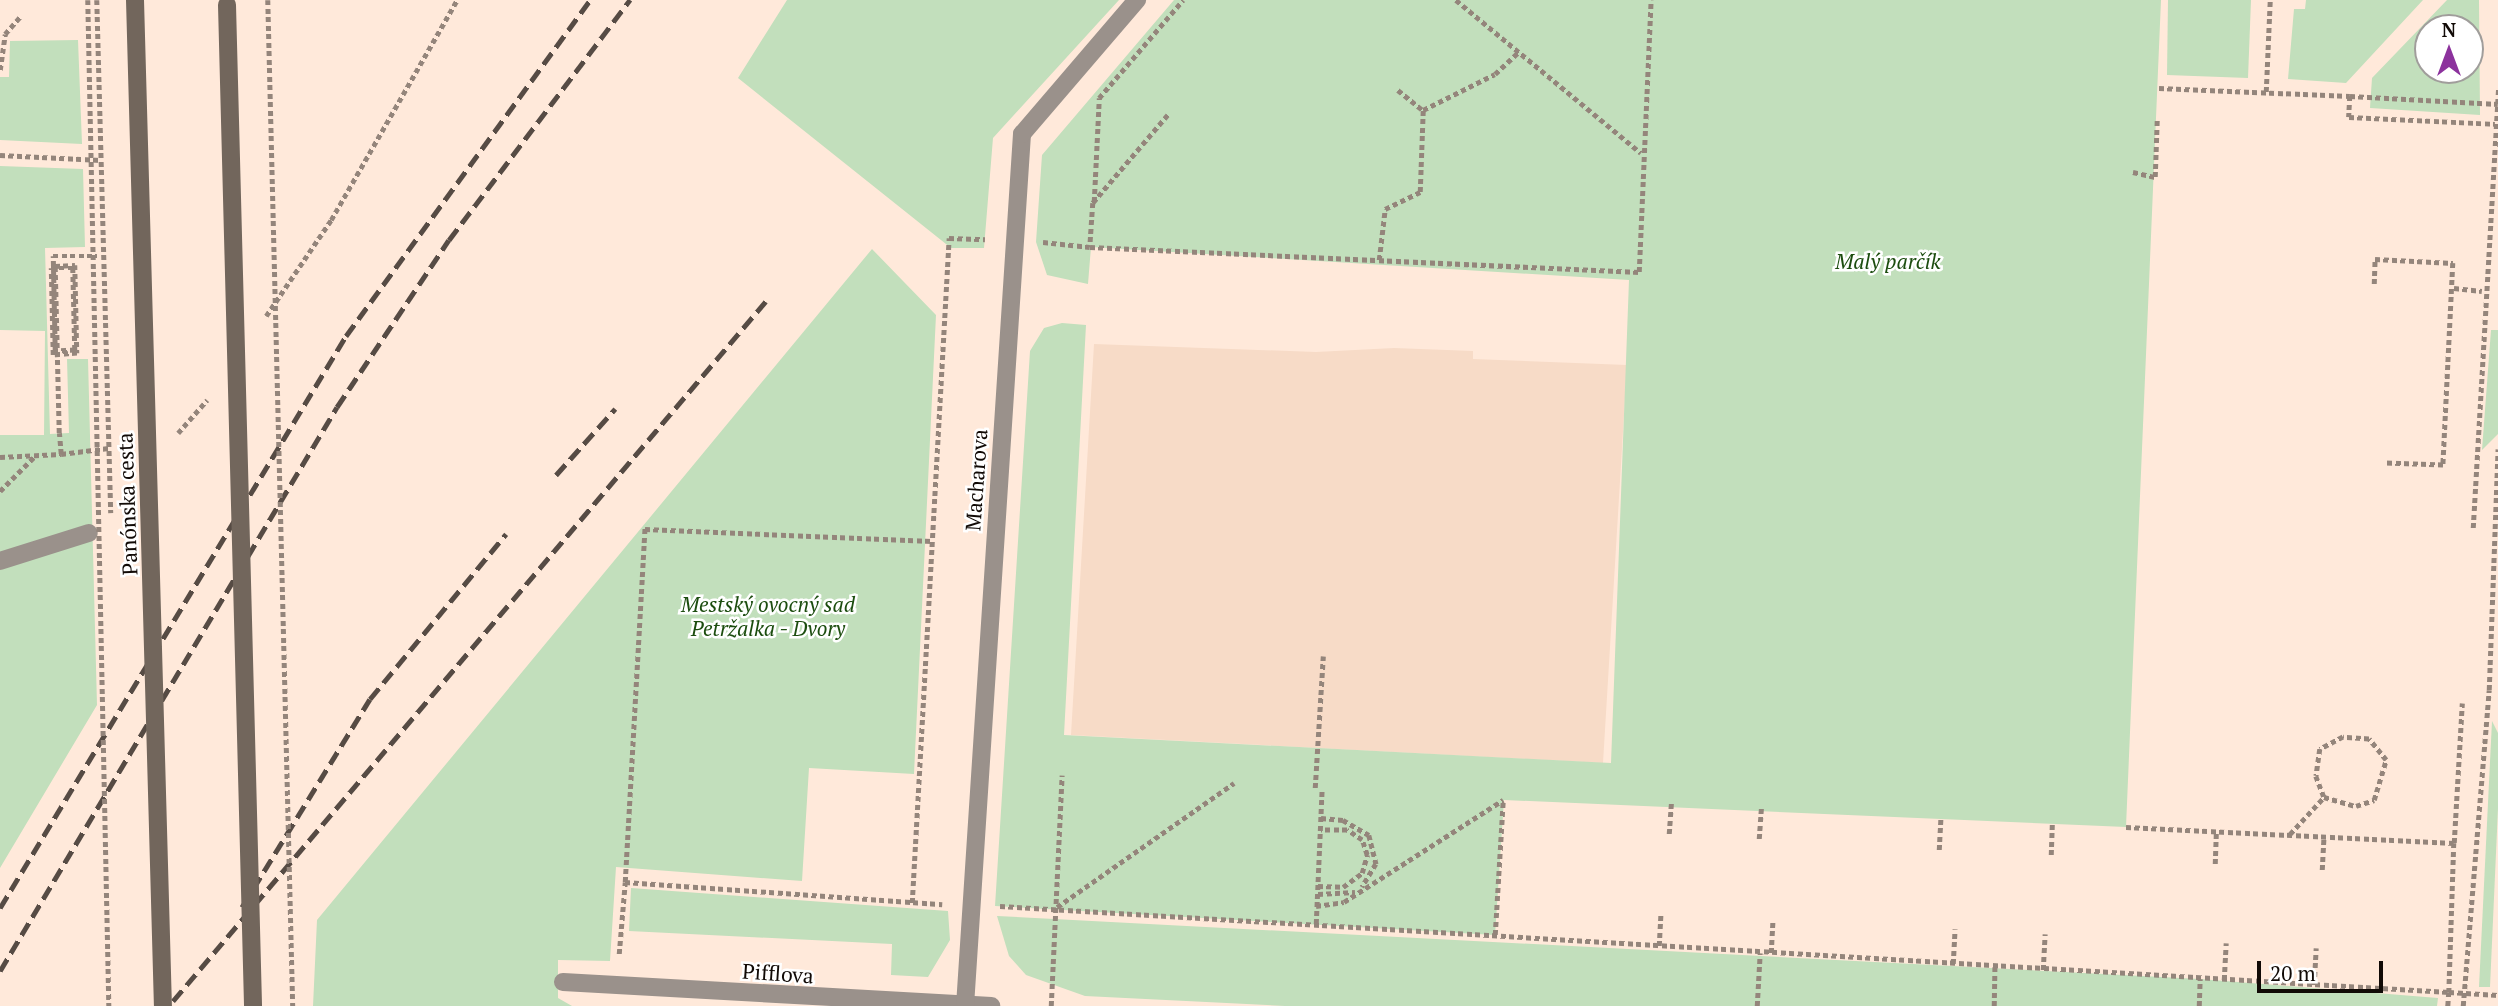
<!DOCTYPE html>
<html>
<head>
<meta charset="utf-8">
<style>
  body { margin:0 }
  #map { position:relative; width:2498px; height:1006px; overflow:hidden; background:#ffe9da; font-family:"PT Serif",serif }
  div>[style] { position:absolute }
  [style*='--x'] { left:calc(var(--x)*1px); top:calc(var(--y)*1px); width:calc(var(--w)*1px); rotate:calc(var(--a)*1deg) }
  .built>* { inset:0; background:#f7dbc7 }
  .green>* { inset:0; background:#c2dfbc }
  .path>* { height:4.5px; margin-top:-2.25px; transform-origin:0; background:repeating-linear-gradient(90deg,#94857b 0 5px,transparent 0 8.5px) }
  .service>* { height:18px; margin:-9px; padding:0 9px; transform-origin:9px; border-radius:9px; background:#9a918b }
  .minor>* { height:18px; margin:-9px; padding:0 9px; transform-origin:9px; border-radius:9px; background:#9a918b }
  .rail>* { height:5px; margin-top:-2.5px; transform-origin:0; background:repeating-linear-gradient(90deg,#564b44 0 14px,transparent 0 21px) }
  .path-bridge>* { height:4.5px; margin-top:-2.25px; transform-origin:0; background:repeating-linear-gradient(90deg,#94857b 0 5px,transparent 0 8.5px) }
  .secondary-bridge>* { height:18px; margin:-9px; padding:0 9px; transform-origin:9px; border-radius:9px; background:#72665c }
  span { translate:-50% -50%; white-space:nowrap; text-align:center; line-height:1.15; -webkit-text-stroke:5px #fff; paint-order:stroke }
  .park-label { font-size:21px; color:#1c4d0f; font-style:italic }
  .street-label { font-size:21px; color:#110a06 }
  .north { position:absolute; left:2414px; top:14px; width:70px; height:70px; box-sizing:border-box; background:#fff; border:2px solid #a09d9b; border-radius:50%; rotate:0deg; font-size:19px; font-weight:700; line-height:28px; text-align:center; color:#110a06 }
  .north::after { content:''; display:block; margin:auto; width:24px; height:32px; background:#8c329d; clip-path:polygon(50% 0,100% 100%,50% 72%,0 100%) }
  .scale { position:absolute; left:2257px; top:961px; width:126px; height:32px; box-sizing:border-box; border:4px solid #110a06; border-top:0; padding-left:9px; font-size:21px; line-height:24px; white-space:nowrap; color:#110a06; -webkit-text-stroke:5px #fff; paint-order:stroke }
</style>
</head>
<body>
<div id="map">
  <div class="built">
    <div style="clip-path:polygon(1094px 344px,1316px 352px,1394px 348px,1473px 351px,1473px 359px,1627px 365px,1603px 763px,1071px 735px)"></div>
  </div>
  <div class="green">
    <div style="clip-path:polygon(787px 0,1119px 0,993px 138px,984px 248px,951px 248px,738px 78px)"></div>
    <div style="clip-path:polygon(1174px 0,2161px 0,2126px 827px,1504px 800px,1495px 935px,995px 906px,1030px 351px,1044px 328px,1062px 323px,1086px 325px,1064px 735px,1611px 763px,1629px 280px,1091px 247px,1088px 284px,1047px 275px,1036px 242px,1042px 155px)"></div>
    <div style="clip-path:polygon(2168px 0,2251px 0,2248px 78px,2167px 75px)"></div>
    <div style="clip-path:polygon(2306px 0,2423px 0,2346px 83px,2288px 79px,2294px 9px,2305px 9px)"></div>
    <div style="clip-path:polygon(evenodd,2447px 0,2479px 0,2480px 115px,2370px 108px,2372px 78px,2447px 0,2428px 28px,2470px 28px,2470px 70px,2428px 70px,2428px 28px)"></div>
    <div style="clip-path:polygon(78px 40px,82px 144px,0 140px,0 77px,9px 77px,10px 41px)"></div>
    <div style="clip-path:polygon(0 166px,83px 169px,85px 247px,45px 248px,50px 434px,69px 433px,67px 359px,88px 359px,97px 705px,0 868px,0 435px,44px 435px,45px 331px,0 330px)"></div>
    <div style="clip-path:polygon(872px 249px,936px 315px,914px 774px,809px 768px,802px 881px,616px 867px,610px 961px,558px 960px,558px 998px,572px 1006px,313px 1006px,317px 920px)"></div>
    <div style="clip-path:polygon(2491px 330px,2498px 330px,2498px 434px,2482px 450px)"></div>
    <div style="clip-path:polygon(2492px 721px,2498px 733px,2498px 808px,2490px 987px,2479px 987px)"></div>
    <div style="clip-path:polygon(631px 888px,948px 911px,950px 940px,928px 977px,891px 975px,892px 944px,629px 931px)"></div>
    <div style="clip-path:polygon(997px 916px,2200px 979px,2438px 998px,2437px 1006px,1285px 1006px,1085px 996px,1026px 975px,1009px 956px)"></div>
  </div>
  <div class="path">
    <div style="--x:97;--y:0;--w:513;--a:88.44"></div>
    <div style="--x:1456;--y:0;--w:240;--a:39.6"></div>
    <div style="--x:0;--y:70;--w:36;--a:-82"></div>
    <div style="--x:5;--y:34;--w:23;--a:-49"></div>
    <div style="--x:2159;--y:88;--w:191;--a:2.4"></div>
    <div style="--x:2350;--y:96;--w:21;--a:93"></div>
    <div style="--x:2349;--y:117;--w:146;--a:2.7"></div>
    <div style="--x:1398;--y:90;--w:32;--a:39"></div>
    <div style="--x:1423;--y:110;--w:80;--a:-26.6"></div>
    <div style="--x:1495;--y:74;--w:33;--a:-43"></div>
    <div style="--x:2266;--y:92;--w:92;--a:-87.5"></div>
    <div style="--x:1168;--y:115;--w:116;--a:130.4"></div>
    <div style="--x:1093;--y:203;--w:44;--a:93.9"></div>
    <div style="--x:1090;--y:247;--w:550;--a:2.61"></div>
    <div style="--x:1639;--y:272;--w:272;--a:-87.5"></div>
    <div style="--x:0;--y:155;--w:101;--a:2.8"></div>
    <div style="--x:2133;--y:172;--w:23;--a:13"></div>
    <div style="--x:2155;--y:177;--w:57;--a:-88"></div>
    <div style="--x:1094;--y:202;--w:104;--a:-87.2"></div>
    <div style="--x:1099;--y:98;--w:129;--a:-49.4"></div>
    <div style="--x:1043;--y:242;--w:47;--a:6.1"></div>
    <div style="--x:1379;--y:260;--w:51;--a:-83.3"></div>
    <div style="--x:1385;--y:209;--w:39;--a:-26"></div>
    <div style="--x:1420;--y:192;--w:82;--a:-87.9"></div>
    <div style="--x:2374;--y:284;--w:25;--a:-88"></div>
    <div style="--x:2375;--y:259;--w:78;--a:2.9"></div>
    <div style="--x:2453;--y:263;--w:202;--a:92.8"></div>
    <div style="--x:2443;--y:465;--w:58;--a:-178"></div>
    <div style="--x:2454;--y:288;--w:28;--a:6"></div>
    <div style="--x:266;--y:316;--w:116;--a:-55.9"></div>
    <div style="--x:331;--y:220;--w:254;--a:-60.2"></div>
    <div style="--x:178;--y:433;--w:44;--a:-48.7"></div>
    <div style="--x:61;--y:454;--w:48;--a:-7.1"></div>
    <div style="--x:0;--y:457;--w:61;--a:-2.8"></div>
    <div style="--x:61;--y:454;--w:21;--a:-95"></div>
    <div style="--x:59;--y:433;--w:167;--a:-91.4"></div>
    <div style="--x:55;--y:266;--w:20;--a:-3"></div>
    <div style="--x:75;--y:265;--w:88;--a:88.7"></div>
    <div style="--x:77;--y:353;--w:24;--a:175"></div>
    <div style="--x:53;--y:355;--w:87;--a:-91.3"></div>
    <div style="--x:51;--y:268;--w:22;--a:0"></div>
    <div style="--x:73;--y:268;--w:82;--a:88.6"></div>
    <div style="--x:75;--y:350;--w:20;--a:177"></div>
    <div style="--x:55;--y:351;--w:95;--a:-91.2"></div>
    <div style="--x:53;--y:256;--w:44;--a:0"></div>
    <div style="--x:0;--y:491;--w:49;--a:-45"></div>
    <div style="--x:2473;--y:528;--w:441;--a:-86.7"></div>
    <div style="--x:1315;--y:788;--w:132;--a:-86.5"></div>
    <div style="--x:1321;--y:818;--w:22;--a:5"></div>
    <div style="--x:1343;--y:820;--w:30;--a:30"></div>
    <div style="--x:1369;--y:835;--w:30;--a:76"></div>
    <div style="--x:1376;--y:864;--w:27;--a:121"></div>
    <div style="--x:2126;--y:827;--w:328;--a:2.8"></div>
    <div style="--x:2454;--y:843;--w:149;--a:91.9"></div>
    <div style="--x:2449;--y:992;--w:49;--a:3.5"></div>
    <div style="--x:1669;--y:834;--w:32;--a:-86"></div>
    <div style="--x:2290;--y:834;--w:50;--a:-47.4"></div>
    <div style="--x:2324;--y:797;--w:33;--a:16"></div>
    <div style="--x:2356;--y:806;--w:19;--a:-18"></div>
    <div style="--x:2374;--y:800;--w:42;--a:-73.3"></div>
    <div style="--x:2386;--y:760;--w:27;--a:-129"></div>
    <div style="--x:2369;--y:739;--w:26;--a:-176"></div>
    <div style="--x:2343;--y:737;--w:26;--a:152"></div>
    <div style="--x:2320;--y:749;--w:27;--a:98"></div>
    <div style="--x:2316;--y:776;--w:22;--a:69"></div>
    <div style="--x:1759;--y:839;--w:32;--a:-86"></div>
    <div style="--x:2454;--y:843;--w:140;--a:-86.7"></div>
    <div style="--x:1939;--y:850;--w:33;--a:-87"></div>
    <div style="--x:2051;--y:855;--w:32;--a:-88"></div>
    <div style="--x:2215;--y:864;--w:32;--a:-88"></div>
    <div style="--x:2322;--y:870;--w:33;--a:-87"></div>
    <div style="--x:625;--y:882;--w:354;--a:-86.8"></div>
    <div style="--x:645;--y:529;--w:287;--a:2.4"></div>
    <div style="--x:1318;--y:886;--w:25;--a:2"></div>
    <div style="--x:1343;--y:887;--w:24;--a:-36"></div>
    <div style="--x:1362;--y:873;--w:19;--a:-74"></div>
    <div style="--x:1367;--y:855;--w:16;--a:-108"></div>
    <div style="--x:1362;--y:840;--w:18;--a:-146"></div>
    <div style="--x:1347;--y:830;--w:26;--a:180"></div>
    <div style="--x:1318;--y:894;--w:37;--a:-3"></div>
    <div style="--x:912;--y:903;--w:666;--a:-86.82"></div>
    <div style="--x:949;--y:238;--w:36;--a:2"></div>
    <div style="--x:1000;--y:906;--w:1452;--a:3.4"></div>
    <div style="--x:2449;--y:992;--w:14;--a:94"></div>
    <div style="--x:1316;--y:906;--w:28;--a:-8"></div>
    <div style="--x:1344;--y:902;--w:189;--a:-32.7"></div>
    <div style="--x:1057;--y:907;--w:216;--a:-35"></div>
    <div style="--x:1316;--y:924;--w:136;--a:-87.5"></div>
    <div style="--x:1495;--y:935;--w:135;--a:-86.6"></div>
    <div style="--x:1659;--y:946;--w:33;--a:-87"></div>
    <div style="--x:1771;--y:953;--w:33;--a:-87"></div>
    <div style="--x:619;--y:954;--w:72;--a:-85.2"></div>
    <div style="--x:625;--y:882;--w:318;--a:4"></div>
    <div style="--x:1953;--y:964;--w:35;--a:-87"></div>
    <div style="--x:2043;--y:970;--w:36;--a:-87"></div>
    <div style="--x:2224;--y:980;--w:37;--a:-87"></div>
    <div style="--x:2314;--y:985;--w:37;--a:-87"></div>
    <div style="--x:1051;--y:1006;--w:231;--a:-87.3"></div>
    <div style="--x:1757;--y:1006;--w:53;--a:-86.8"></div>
    <div style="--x:1994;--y:1006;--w:39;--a:-89"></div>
    <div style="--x:2199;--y:1006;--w:27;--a:-88"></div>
    <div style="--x:2463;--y:1006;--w:317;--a:-85.3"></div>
    <div style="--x:2489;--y:690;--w:241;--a:-87.9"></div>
  </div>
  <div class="service">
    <div style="--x:0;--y:561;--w:93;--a:-17.5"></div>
  </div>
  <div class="minor">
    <div style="--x:563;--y:982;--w:429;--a:3.2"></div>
    <div style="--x:965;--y:1006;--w:874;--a:-86.26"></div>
    <div style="--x:1022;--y:134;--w:177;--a:-49.4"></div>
  </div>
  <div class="rail">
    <div style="--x:556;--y:475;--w:89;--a:-48.2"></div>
    <div style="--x:242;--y:907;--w:244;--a:-58.4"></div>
    <div style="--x:370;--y:699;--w:214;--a:-50.5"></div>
    <div style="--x:0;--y:908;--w:669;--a:-58.83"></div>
    <div style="--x:346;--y:336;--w:415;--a:-54"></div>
    <div style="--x:0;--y:971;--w:657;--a:-59.14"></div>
    <div style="--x:337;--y:407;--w:201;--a:-56.2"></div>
    <div style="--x:449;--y:240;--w:301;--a:-53"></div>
    <div style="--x:173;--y:1001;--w:917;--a:-49.73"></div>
  </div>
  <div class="path-bridge">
    <div style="--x:88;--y:0;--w:1006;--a:88.8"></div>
    <div style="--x:268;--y:0;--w:1006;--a:88.58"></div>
    <div style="--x:2350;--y:96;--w:148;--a:3.1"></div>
  </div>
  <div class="secondary-bridge">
    <div style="--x:135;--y:0;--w:1006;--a:88.41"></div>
    <div style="--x:227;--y:5;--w:1001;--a:88.51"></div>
  </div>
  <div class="park-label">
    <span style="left:1888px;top:261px">Malý parčík</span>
    <span style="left:768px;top:616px">Mestský ovocný sad<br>Petržalka - Dvory</span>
  </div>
  <div class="street-label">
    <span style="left:976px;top:480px;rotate:-86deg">Macharova</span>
    <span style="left:127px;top:504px;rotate:-92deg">Panónska cesta</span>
    <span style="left:778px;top:973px;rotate:4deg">Pifflova</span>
  </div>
  <div class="north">N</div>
  <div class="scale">20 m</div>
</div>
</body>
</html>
